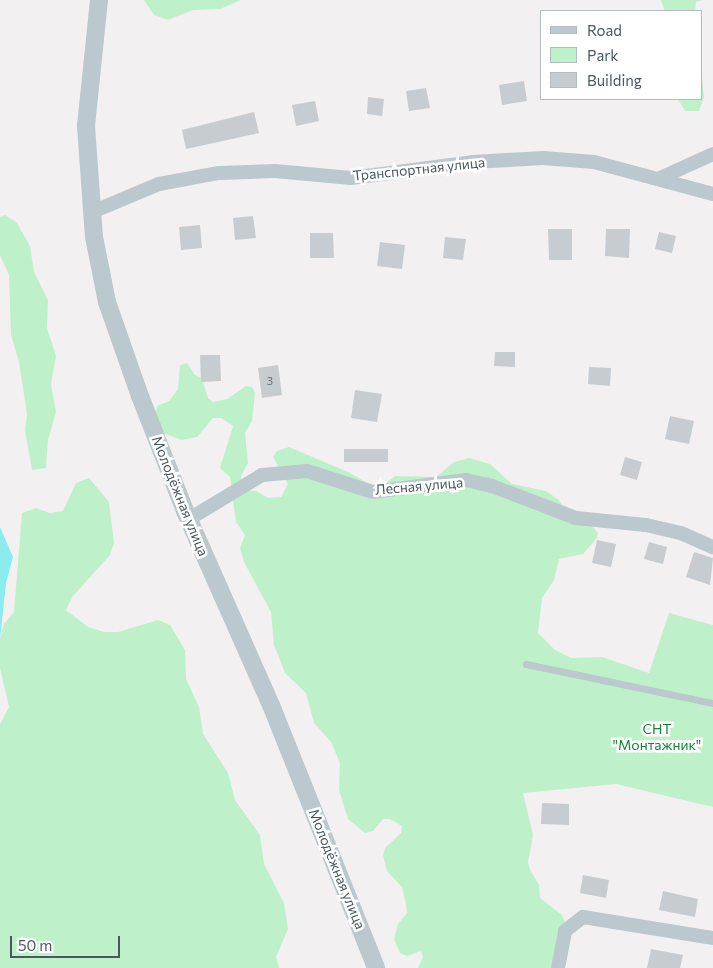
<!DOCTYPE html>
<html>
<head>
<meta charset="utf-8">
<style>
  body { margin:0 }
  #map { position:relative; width:713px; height:968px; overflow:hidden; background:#f3f0f1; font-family:Commissioner,sans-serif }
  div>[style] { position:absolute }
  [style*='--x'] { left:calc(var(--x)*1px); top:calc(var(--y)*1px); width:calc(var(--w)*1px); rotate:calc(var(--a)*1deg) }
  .green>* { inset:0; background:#bef1c9 }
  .water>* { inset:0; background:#8aecef }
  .building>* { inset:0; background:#c7ccd0 }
  .service>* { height:7px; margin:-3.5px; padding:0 3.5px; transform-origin:3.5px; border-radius:3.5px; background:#bbc8cd }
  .minor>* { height:14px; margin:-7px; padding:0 7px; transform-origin:7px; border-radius:7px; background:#bbc8cd }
  .tertiary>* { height:18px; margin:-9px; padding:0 9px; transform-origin:9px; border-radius:9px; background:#bbc8cd }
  span { translate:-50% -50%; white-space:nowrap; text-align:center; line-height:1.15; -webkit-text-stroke:5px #fff; paint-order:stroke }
  .number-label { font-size:11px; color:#67757a }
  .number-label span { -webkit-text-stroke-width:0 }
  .street-label { font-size:14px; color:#47585e }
  .park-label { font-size:14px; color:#148338 }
  .legend { position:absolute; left:540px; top:10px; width:162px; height:90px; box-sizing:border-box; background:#fff; border:1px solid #b5bcbf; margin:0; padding:6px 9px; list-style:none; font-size:15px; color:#47585e }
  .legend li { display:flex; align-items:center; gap:10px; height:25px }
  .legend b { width:25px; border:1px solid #b5bcbf }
  .scale { position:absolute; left:10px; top:936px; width:110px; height:22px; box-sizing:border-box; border:2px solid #47585e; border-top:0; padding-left:6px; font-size:15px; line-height:18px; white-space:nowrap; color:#47585e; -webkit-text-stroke:4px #fff; paint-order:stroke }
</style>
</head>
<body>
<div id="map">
  <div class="green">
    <div style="clip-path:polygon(144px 0,241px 0,220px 9px,193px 10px,168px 20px,154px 15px)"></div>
    <div style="clip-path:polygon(661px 0,703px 0,696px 2px,695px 11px,665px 11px)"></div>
    <div style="clip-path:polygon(702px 78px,704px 97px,699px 111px,685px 111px,678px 99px,702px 99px)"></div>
    <div style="clip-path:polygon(5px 215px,17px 223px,30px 246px,34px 272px,48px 300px,47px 328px,56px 356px,51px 384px,56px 412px,48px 440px,46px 468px,32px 470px,25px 430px,27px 414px,19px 362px,11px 335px,9px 275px,0 255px,0 217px)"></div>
    <div style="clip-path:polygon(187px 363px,195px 375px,202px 378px,208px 398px,213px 402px,227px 399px,246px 386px,252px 387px,255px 393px,252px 421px,245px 433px,248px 463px,241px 476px,244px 490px,256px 491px,268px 498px,281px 497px,288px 484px,273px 457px,277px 451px,289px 447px,348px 472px,378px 489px,395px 476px,436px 477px,454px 462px,469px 458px,490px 464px,512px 484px,546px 491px,559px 500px,568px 514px,593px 527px,598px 533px,596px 539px,583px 554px,559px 559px,554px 580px,542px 598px,538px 633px,555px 650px,571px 658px,602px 657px,649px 673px,669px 613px,713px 625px,713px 807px,616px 784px,523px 793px,533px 835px,528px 862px,530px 870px,539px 885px,540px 898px,562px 915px,565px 922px,552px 968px,418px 968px,423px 957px,421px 951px,407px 956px,400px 953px,394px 939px,398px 924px,407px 913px,406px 904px,402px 887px,387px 871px,383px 855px,385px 848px,401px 833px,402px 826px,390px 819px,383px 819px,373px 831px,365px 833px,348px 819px,339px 790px,340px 763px,331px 742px,314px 723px,306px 693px,285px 673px,274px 645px,271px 612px,244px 562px,240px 548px,245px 535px,236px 522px,230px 477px,220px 468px,233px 426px,221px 418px,213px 418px,197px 437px,182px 440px,160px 432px,155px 420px,157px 406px,169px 401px,178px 389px,180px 365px)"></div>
    <div style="clip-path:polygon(89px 478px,109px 502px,114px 543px,110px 555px,73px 596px,66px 610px,88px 627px,104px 632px,118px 632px,158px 620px,170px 625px,185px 650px,186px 679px,199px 707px,203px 734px,228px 773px,235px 800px,260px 835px,264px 864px,284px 903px,288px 929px,276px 957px,279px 968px,0 968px,0 724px,9px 707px,0 668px,0 639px,4px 624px,14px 612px,22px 513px,36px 508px,50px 513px,63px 511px,76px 483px)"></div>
  </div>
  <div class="water">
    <div style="clip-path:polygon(0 527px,13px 557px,6px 583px,0 639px)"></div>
  </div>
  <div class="building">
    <div style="clip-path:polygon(524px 81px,527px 101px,502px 105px,499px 85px)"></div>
    <div style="clip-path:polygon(426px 88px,430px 108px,409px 111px,406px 91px)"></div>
    <div style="clip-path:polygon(368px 97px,384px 99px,382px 116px,367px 114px)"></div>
    <div style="clip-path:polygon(315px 101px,319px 121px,296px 126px,292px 105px)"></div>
    <div style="clip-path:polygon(254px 112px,259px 133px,186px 149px,182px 130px)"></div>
    <div style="clip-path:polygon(253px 216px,256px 238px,235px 240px,233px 218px)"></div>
    <div style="clip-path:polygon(200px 225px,202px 248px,181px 250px,179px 227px)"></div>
    <div style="clip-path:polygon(548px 229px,572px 229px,572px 260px,549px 260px)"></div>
    <div style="clip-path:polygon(606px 229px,630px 229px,629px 258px,605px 256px)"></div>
    <div style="clip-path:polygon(659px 232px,676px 236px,672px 253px,655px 249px)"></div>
    <div style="clip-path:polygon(310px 233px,333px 233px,334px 258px,310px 258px)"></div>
    <div style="clip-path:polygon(445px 237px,466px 239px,463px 260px,443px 258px)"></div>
    <div style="clip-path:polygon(380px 242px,405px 245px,402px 269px,377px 266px)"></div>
    <div style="clip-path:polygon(495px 352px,515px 352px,515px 367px,494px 366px)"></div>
    <div style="clip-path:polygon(200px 355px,220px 355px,221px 381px,201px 382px)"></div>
    <div style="clip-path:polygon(278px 365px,282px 395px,262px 398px,258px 368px)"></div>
    <div style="clip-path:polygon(589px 367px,611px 368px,610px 386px,588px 384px)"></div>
    <div style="clip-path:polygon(355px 390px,382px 394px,377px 422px,351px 418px)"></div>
    <div style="clip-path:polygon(670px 416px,694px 421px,689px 444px,665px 439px)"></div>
    <div style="clip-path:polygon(344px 449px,388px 449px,388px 462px,344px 462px)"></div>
    <div style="clip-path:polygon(625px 457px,642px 462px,637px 480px,620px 475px)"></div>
    <div style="clip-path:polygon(597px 540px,616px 544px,611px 567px,592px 563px)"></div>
    <div style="clip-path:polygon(649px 542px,667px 547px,663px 564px,644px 559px)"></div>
    <div style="clip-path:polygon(694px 552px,713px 558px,710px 585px,686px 577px)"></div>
    <div style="clip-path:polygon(542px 803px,569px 804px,569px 825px,541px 824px)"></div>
    <div style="clip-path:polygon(583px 875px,609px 880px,606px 898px,580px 893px)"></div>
    <div style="clip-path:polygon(663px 891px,698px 899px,695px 917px,659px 910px)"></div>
    <div style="clip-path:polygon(651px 949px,683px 955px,680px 968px,647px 968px)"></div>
  </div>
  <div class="service">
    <div style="--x:526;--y:664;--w:191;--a:11.8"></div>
  </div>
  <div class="minor">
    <div style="--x:660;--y:178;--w:58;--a:-24.4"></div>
    <div style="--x:92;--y:212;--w:73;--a:-22.7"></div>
    <div style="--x:159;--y:184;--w:61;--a:-10.4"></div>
    <div style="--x:219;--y:173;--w:56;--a:-2"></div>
    <div style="--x:275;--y:171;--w:76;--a:5.3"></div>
    <div style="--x:351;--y:178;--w:122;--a:-7.5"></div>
    <div style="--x:472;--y:162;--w:71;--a:-3.2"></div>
    <div style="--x:543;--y:158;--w:51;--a:4.5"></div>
    <div style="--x:594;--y:162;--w:123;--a:15.1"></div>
    <div style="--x:189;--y:519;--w:85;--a:-31.1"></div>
    <div style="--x:262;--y:475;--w:45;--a:-5.1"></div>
    <div style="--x:307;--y:471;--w:69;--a:17.7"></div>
    <div style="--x:373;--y:492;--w:94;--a:-7.4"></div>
    <div style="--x:466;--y:480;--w:27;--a:13"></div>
    <div style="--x:492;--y:486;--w:90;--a:20.9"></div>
    <div style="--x:576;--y:518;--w:70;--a:5.7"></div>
    <div style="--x:646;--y:525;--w:36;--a:13"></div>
    <div style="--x:681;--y:533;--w:35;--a:24"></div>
    <div style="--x:558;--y:968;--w:38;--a:-79"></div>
    <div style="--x:565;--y:931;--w:23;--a:-38"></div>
    <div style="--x:583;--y:917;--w:132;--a:9.2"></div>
  </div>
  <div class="tertiary">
    <div style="--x:99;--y:0;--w:127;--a:95.9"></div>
    <div style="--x:86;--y:126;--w:111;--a:85.9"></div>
    <div style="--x:94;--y:237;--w:66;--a:78.7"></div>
    <div style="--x:107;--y:302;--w:100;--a:70.7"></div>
    <div style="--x:140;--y:396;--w:123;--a:68.6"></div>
    <div style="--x:185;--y:511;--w:212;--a:66.1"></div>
    <div style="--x:271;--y:705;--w:283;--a:68.2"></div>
  </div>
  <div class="number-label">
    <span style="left:270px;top:381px">3</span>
  </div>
  <div class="street-label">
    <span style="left:419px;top:169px;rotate:-6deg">Транспортная улица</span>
    <span style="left:419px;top:486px;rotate:-5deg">Лесная улица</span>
    <span style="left:180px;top:496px;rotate:68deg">Молодёжная улица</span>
    <span style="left:337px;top:869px;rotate:68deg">Молодёжная улица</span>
  </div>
  <div class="park-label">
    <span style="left:657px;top:737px">СНТ<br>"Монтажник"</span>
  </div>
  <ul class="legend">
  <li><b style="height:6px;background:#bbc8cd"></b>Road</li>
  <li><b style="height:14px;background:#bef1c9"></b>Park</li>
  <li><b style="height:14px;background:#c7ccd0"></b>Building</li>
  </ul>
  <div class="scale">50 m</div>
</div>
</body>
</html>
